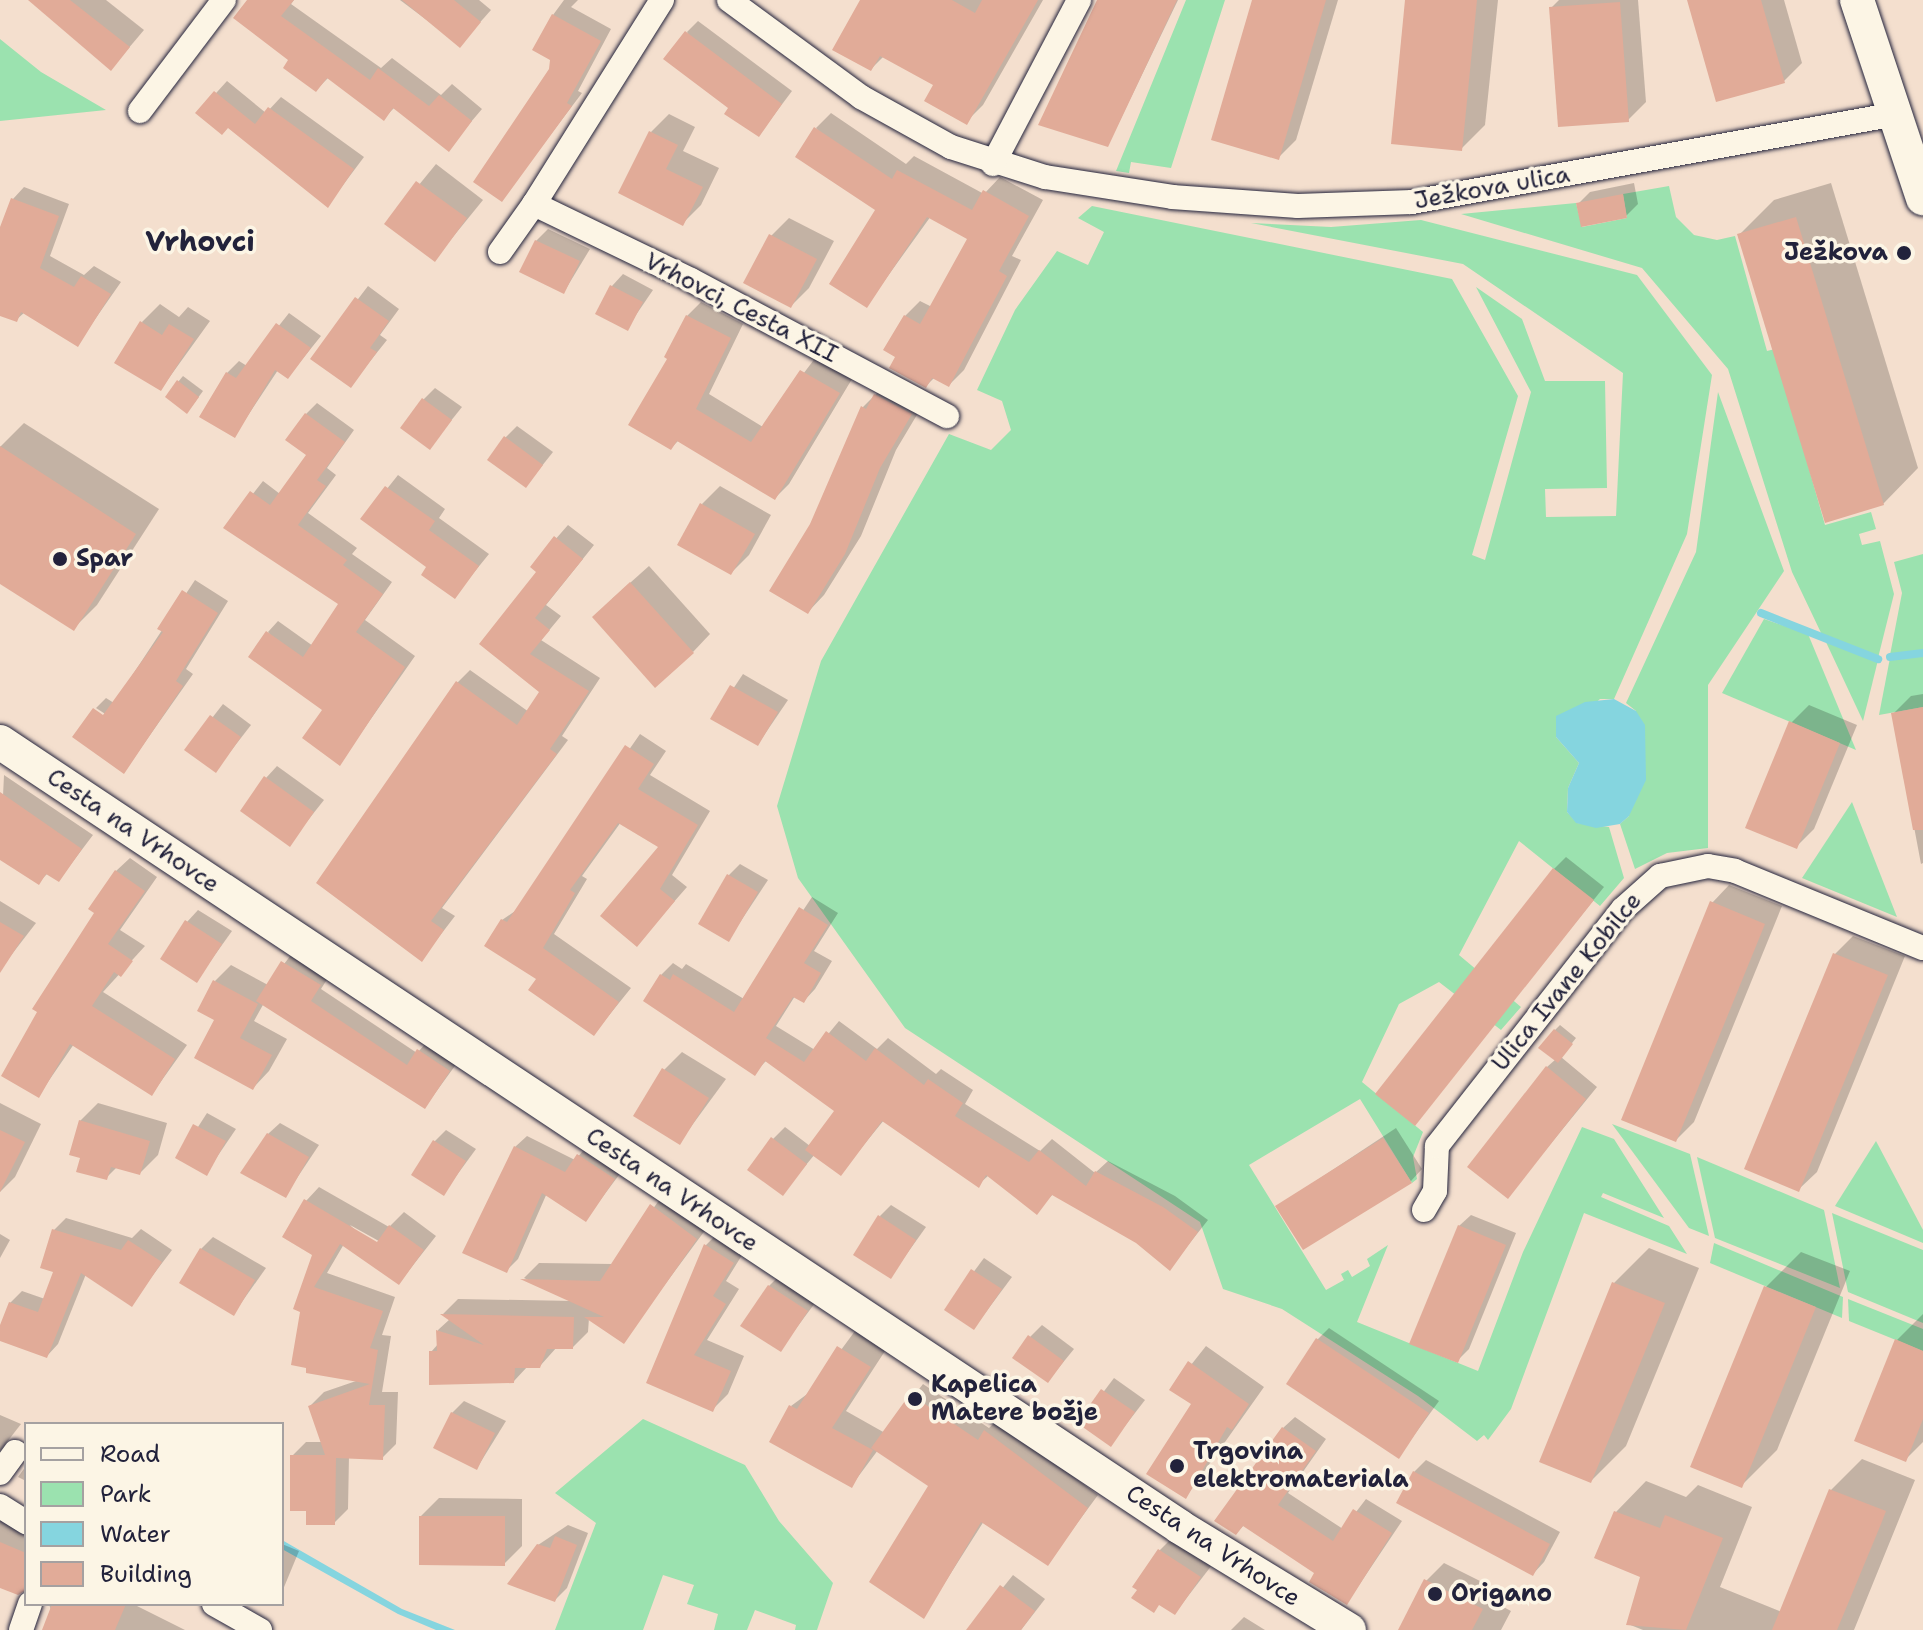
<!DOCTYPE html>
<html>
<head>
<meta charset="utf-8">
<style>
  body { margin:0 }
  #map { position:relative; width:1923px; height:1630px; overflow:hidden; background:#f4dfce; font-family:"Shantell Sans",sans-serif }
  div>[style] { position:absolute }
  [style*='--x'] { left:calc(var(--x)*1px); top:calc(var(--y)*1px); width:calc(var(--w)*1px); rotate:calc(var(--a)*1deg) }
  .green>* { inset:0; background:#9be2af }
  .water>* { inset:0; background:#85d5df }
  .shadow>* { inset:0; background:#0003 }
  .stream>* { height:8px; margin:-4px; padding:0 4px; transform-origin:4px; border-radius:4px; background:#85d5df }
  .building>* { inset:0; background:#e1ab98 }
  .roads { filter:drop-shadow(0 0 2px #22223b) drop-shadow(0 0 2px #22223b) }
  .street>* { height:24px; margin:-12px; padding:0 12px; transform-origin:12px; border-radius:12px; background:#fcf5e5 }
  .secondary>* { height:34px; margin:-17px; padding:0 17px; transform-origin:17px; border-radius:17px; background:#fcf5e5 }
  .dots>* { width:22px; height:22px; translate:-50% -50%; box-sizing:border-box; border:4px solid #fcf5e5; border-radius:50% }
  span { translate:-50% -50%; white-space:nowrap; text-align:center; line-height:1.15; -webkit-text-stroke:7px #fcf5e5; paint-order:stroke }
  .street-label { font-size:24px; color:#22223b }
  .poi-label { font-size:24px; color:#22223b; font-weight:700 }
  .right { translate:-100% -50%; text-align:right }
  .left { translate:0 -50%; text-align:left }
  .quarter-label { font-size:28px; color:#22223b; font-weight:700 }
  .legend { position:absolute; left:24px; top:1422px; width:260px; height:184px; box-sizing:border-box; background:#fcf5e5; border:2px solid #a5a1a1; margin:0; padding:10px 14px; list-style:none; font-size:24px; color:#22223b }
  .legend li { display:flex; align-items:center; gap:16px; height:40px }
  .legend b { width:40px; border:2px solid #a5a1a1 }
</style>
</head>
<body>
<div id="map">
  <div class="green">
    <div style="clip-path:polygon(1186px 0,1225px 0,1171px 168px,1131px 162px,1129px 173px,1116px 171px)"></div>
    <div style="clip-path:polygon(0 39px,41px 72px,106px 110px,0 121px)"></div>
    <div style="clip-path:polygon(1669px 186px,1676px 217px,1694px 235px,1717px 240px,1735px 236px,1767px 351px,1775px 349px,1825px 525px,1871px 512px,1876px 529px,1859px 534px,1862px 545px,1880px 541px,1894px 594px,1878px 658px,1823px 637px,1792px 572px,1728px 369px,1642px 268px,1461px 214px,1576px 203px,1582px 227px,1627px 218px,1623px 194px)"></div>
    <div style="clip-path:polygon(1092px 206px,1452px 279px,1518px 396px,1472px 555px,1485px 560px,1531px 392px,1476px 287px,1522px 319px,1545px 381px,1605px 381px,1607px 488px,1545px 489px,1546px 517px,1616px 516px,1623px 373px,1463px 264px,1251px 223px,1331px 227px,1421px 220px,1637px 275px,1712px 375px,1687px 534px,1614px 699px,1600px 699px,1556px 737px,1579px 763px,1568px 788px,1567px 812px,1577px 823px,1609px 827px,1624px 878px,1600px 906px,1519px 841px,1459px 955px,1521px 1007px,1501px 1030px,1439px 982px,1399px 1004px,1362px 1082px,1423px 1132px,1413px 1157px,1417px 1179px,1412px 1183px,1360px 1099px,1249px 1165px,1326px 1290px,1344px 1280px,1341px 1274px,1348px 1270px,1352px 1277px,1370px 1266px,1367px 1259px,1388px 1245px,1357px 1322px,1478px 1371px,1523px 1252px,1582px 1127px,1614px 1139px,1664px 1218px,1603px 1193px,1601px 1197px,1669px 1226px,1687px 1254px,1584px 1213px,1511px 1409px,1488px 1440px,1484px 1435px,1477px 1441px,1418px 1396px,1282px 1309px,1223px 1289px,1200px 1222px,905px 1028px,798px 878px,777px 806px,821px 661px,949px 434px,991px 450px,1011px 430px,1002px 401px,977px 390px,1015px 310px,1057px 251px,1088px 265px,1104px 232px,1078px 218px)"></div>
    <div style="clip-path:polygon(1718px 392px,1784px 571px,1708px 685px,1708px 848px,1667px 853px,1635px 869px,1620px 824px,1629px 816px,1636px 711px,1626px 703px,1696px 552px)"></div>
    <div style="clip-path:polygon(1923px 554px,1923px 651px,1890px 655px,1902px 593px,1894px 562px)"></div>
    <div style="clip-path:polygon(1764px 619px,1808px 634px,1856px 750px,1722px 693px)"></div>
    <div style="clip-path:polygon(1825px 640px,1878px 660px,1863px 721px)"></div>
    <div style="clip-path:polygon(1923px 654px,1923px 707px,1879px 715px,1890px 658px)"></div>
    <div style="clip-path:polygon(1852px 802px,1897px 917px,1802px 878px)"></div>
    <div style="clip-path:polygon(1612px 1124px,1690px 1154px,1709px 1236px,1689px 1228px)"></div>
    <div style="clip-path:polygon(1876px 1141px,1923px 1230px,1923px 1243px,1835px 1206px)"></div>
    <div style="clip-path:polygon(1697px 1157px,1824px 1210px,1840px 1288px,1715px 1238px)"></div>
    <div style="clip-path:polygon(1832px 1213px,1923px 1250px,1923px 1323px,1848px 1292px)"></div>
    <div style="clip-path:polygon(1714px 1243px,1843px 1297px,1842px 1318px,1710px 1263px)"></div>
    <div style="clip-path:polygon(1848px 1299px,1923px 1329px,1923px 1351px,1849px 1321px)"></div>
    <div style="clip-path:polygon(643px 1419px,745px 1465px,779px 1521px,833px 1583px,817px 1630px,795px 1630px,796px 1625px,755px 1610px,747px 1630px,714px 1630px,718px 1614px,687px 1604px,694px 1585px,663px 1575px,643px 1630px,555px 1630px,596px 1523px,555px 1493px)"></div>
  </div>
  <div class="water">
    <div style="clip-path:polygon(1614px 699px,1636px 711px,1645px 725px,1646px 780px,1629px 816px,1620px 824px,1596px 828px,1576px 823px,1567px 812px,1568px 788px,1579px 763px,1556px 737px,1556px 716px,1585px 702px)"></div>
    <div style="clip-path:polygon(282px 1540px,402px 1609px,455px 1630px,436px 1630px,398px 1614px,282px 1549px)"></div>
  </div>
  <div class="shadow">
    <div style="clip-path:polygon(38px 0,106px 0,144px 30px,111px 69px)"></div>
    <div style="clip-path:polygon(250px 0,294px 0,291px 4px,381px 68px,392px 58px,441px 95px,452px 84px,482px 109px,448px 149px,395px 107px,384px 118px,329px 77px,316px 90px)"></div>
    <div style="clip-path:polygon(400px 0,479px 0,491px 10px,460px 45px)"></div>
    <div style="clip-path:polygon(564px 0,578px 0,571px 7px,611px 29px,578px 91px,582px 93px,502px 199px,551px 70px,553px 15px)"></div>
    <div style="clip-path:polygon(862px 0,1043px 0,983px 105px,966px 122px,935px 84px,884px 56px,871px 69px)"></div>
    <div style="clip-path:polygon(1100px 0,1178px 0,1108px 145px)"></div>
    <div style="clip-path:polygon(1255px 0,1338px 0,1296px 140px,1278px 158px)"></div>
    <div style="clip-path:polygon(1407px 0,1498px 0,1485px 125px,1461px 149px)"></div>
    <div style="clip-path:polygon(1559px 0,1638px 0,1646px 102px,1628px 120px,1551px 8px)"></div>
    <div style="clip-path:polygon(1689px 0,1784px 0,1802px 63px,1784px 81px)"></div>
    <div style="clip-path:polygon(698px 21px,792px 91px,759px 135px,730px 108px,687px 32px)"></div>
    <div style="clip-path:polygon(227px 81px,266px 113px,281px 97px,364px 157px,328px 205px,228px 125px,198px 113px)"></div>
    <div style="clip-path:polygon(831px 113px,906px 164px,914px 156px,984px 194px,1000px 177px,1043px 200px,1012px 256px,1021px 260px,964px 370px,949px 385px,935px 377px,926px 386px,898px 356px,905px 316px,920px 301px,932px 307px,970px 238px,931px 216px,867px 305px,878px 209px,816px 128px)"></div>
    <div style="clip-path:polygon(669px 114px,695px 127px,683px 151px,719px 168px,701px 205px,683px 223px,651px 132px)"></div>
    <div style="clip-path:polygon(436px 164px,483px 200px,435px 259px,387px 224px)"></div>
    <div style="clip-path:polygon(1634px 183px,1638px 204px,1626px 216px,1579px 203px,1590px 192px)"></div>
    <div style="clip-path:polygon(1831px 183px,1918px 468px,1883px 504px,1739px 235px,1774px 200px)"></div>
    <div style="clip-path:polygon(24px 187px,69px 204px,50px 256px,84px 275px,94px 266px,121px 282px,77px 345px,25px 312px,16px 320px,0 314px,0 246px,13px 199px)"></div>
    <div style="clip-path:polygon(789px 218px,834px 241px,809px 288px,791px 306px,771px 236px)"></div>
    <div style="clip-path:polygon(548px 229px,590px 249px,564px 292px,536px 241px)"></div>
    <div style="clip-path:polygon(623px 274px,653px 290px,627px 328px,601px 314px,612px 286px)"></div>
    <div style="clip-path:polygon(368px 286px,399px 309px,380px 335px,387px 340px,351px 385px,313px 358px)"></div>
    <div style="clip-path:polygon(701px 302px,743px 324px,709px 394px,763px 427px,816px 357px,852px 379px,789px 484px,775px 498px,679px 440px,671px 448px,670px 358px,687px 316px)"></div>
    <div style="clip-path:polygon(160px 304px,179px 317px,188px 307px,210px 321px,161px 389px,142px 322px)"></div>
    <div style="clip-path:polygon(289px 313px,321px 336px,288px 377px,278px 370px,235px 435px,227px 373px,239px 361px,247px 366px)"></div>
    <div style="clip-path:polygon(183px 376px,203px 391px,192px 406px,178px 382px)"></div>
    <div style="clip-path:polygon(435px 388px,462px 407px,430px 447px,423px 400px)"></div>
    <div style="clip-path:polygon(879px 391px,927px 398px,896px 450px,861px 536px,824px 595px,808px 612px,812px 525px,863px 407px)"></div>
    <div style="clip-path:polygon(317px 403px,354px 430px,327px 468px,336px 475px,308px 513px,357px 548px,352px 554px,392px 582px,365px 620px,415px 656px,340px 763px,325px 709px,268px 632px,278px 621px,313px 646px,341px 603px,226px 528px,263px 481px,280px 494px,309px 454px,306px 414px)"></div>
    <div style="clip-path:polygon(24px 423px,159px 509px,97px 605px,73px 629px,0 582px,0 447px)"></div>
    <div style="clip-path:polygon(517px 426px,553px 452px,526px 486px,505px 438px)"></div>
    <div style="clip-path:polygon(398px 475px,445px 509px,439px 518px,489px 554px,454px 597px,429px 566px,363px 519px)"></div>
    <div style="clip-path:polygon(720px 486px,771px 515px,749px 555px,731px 573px,702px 504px)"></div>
    <div style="clip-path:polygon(568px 525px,594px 545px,546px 605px,561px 616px,541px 640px,600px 678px,562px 736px,568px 740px,442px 908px,455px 916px,422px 959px,457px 683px,470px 670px,529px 712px,542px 692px,482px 643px,539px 572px,532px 566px)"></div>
    <div style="clip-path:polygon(649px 566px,710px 634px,693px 652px,612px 599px)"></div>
    <div style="clip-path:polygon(195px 580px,228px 601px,186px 669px,193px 674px,124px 772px,113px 719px,96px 708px,106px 698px,114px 703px)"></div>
    <div style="clip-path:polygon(743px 674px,788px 700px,758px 744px,713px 719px)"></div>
    <div style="clip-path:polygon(1923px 694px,1923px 863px,1921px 864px,1893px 714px,1911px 696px)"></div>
    <div style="clip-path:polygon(223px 704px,251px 725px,216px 770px,187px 750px)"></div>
    <div style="clip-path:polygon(1809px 705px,1857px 725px,1814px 829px,1796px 847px,1791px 723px)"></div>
    <div style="clip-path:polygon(640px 734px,666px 751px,650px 775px,710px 811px,672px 875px,687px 887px,637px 944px,661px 846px,621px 822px,582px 876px,587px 879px,554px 934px,631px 988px,594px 1034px,539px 978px,502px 920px,518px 909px)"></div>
    <div style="clip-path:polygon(277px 766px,324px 800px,289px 844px,266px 778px)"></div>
    <div style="clip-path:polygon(4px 775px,93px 835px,59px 880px,48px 873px,39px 882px,0 858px)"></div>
    <div style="clip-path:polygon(1566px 857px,1604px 887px,1415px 1123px,1554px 869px)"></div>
    <div style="clip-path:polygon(130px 858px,157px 877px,120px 930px,145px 946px,103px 992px,187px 1045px,152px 1094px,74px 1044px,39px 1095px,97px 912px,116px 871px)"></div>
    <div style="clip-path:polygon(740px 864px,768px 880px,729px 939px,729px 875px)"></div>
    <div style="clip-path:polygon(1729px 885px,1782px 906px,1694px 1122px,1676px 1140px,1712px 903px)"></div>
    <div style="clip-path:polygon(812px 897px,838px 913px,814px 951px,832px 961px,815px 989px,804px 1001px,795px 996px,776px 1026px,815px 1050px,839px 1021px,877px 1049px,888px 1038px,936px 1074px,941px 1069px,973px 1090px,965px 1104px,1040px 1151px,1052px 1139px,1095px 1173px,1108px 1161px,1175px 1196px,1208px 1220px,1170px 1268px,1138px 1241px,1054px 1193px,1036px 1212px,989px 1175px,978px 1185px,884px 1120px,841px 1173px,815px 1154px,783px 1193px,773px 1139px,785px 1127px,810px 1146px,837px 1111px,767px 1060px,754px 1073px,661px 975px,673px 963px,682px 969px,686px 964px,744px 999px)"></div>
    <div style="clip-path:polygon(0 901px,36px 923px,2px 967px,0 966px)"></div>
    <div style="clip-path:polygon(198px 910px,232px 931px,197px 980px,187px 922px)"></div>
    <div style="clip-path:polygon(1853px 936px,1905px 956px,1817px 1172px,1799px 1189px,1835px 954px)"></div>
    <div style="clip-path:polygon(294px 951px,331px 973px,321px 989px,417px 1053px,430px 1039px,460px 1059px,425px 1107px,264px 1003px,254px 1021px,287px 1039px,269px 1071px,253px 1088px,215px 981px,231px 965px,268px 985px)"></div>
    <div style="clip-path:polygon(1560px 1025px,1576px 1038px,1561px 1057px,1597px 1087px,1508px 1196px,1547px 1067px,1556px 1059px,1555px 1030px)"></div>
    <div style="clip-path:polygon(682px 1052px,726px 1079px,679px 1143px,664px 1070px)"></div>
    <div style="clip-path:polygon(0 1103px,41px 1124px,15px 1177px,0 1192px)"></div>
    <div style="clip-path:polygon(98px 1103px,167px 1123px,158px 1155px,140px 1173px,117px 1167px,106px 1178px,83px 1157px,80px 1121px)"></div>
    <div style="clip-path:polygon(207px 1113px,236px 1129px,206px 1173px,178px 1158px)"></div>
    <div style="clip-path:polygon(280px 1123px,319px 1145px,285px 1196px,268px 1134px)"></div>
    <div style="clip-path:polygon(1396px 1128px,1422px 1169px,1411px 1181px,1278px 1206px)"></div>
    <div style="clip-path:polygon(446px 1130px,476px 1149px,443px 1194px,434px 1142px)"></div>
    <div style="clip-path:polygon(527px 1136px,575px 1160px,590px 1143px,625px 1167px,586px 1219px,547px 1193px,518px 1259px,506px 1271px,515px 1147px)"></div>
    <div style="clip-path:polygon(evenodd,319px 1187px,389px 1227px,404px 1212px,436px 1236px,399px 1283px,344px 1244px,327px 1273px,395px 1297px,382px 1335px,391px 1336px,382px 1392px,398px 1392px,396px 1444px,382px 1458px,349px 1456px,348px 1509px,334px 1523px,308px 1509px,292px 1456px,306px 1442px,322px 1442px,310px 1406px,324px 1392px,359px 1380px,308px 1371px,315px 1254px,306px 1201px,319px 1187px,350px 1225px,386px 1245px,384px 1248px,357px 1232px,350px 1225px)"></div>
    <div style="clip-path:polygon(668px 1188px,712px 1221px,623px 1341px,589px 1318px,588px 1332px,573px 1347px,557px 1347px,540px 1366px,528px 1366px,514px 1381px,431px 1352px,439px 1343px,438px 1330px,450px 1319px,443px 1314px,458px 1299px,574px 1301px,524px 1278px,539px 1263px,613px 1264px)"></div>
    <div style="clip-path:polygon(891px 1205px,926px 1227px,891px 1276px,880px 1216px)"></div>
    <div style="clip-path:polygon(1471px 1215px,1516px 1233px,1469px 1349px,1457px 1361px,1459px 1226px)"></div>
    <div style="clip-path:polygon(66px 1218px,132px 1238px,141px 1229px,172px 1250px,131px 1304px,86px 1274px,58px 1344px,47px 1356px,0 1339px,0 1330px,10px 1303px,22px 1291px,45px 1299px,56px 1271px,54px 1230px)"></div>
    <div style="clip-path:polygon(721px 1230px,747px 1247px,726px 1281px,739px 1289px,707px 1340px,744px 1356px,728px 1394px,713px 1409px,648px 1382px,706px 1245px)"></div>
    <div style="clip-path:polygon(0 1234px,10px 1240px,0 1258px)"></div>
    <div style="clip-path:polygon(213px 1237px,266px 1268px,234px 1313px,201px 1249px)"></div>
    <div style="clip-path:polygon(1649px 1248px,1699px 1268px,1626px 1446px,1591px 1481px,1614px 1283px)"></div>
    <div style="clip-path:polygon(1801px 1252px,1850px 1271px,1777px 1450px,1742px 1485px,1766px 1287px)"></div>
    <div style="clip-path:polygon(984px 1258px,1012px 1277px,974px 1328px,946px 1309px)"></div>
    <div style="clip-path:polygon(781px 1274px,818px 1299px,780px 1350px,769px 1286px)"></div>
    <div style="clip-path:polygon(1923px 1314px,1923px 1442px,1905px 1460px,1897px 1340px)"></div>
    <div style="clip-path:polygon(1042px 1325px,1074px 1349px,1048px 1381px,1030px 1337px)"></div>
    <div style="clip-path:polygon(1329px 1328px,1439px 1401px,1399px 1456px,1317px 1340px)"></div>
    <div style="clip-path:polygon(855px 1331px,885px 1351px,846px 1411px,885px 1433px,923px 1384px,989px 1428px,997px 1420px,1098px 1495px,1047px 1564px,984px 1521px,923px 1617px,931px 1485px,878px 1450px,852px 1485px,791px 1406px,810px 1392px)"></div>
    <div style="clip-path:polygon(1206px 1346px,1264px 1387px,1186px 1497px,1194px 1403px,1172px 1389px)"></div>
    <div style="clip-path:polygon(1114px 1378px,1145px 1400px,1111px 1444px,1080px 1423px)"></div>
    <div style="clip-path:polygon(464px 1401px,506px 1421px,477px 1468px,452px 1413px)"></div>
    <div style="clip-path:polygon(0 1415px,21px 1424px,0 1451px)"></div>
    <div style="clip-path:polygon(1295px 1417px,1326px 1439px,1288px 1493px,1343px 1529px,1366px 1499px,1402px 1521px,1347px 1603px,1317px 1572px,1244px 1525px,1236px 1533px,1283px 1428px)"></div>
    <div style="clip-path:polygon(1862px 1459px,1915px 1480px,1854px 1630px,1643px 1630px,1628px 1624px,1642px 1576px,1597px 1557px,1616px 1512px,1646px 1481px,1686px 1497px,1698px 1485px,1752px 1507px,1720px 1587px,1782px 1612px,1831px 1490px)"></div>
    <div style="clip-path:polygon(1426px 1460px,1560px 1532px,1544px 1562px,1533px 1574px,1414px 1472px)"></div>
    <div style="clip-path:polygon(26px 1466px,26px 1481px,18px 1477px)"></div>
    <div style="clip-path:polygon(439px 1498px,522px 1499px,522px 1546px,504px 1564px,421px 1516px)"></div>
    <div style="clip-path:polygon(0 1519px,26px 1531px,26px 1591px,18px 1593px,0 1586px)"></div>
    <div style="clip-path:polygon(568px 1525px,588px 1533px,567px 1588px,555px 1600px,538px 1545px)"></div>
    <div style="clip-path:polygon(1171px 1539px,1212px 1565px,1175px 1613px,1159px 1551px)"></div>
    <div style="clip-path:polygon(282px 1544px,299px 1551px,282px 1592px)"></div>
    <div style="clip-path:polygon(1444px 1563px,1500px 1591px,1494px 1602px,1511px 1611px,1501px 1630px,1401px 1630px,1426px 1581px)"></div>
    <div style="clip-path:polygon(1013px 1575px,1045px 1599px,1021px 1630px,969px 1630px)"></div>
    <div style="clip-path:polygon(49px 1604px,133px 1604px,185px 1630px,57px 1630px)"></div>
    <div style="clip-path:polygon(1244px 1617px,1265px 1630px,1231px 1630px)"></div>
  </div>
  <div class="stream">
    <div style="--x:1761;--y:613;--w:126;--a:21.5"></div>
    <div style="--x:1890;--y:657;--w:33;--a:-7"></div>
  </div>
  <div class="building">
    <div style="clip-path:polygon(28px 0,70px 0,130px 47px,111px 71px)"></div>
    <div style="clip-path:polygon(247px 0,294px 0,281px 16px,370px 80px,378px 68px,429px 106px,439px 95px,472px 121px,449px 152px,393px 108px,384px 121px,327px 78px,316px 92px,283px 68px,288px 60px,233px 18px)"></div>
    <div style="clip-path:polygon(402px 0,454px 0,481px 22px,460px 48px)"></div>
    <div style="clip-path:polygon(860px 0,952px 0,975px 13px,982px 0,1038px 0,967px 125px,924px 101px,933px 85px,880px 56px,871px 71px,832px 50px)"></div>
    <div style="clip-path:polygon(1097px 0,1177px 0,1108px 147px,1038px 125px)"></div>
    <div style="clip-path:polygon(1252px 0,1326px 0,1279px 160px,1211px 140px)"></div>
    <div style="clip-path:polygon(1405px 0,1477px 0,1462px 151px,1391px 144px)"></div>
    <div style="clip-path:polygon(1687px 0,1761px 0,1785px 83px,1716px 102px)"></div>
    <div style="clip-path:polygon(1620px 2px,1629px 122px,1558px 127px,1549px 7px)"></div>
    <div style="clip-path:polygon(552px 14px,601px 41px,567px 103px,572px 106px,502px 202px,473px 182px,549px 69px,550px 60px,532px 50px)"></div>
    <div style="clip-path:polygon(685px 31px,782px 104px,759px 137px,724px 114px,728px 108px,663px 59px)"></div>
    <div style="clip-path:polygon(214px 91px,255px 124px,268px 107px,354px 169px,328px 208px,228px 128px,222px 135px,195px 113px)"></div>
    <div style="clip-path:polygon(814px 127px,892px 179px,897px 170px,972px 210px,983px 190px,1029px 216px,999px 271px,1007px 276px,949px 387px,932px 378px,926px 388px,889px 368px,895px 357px,883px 350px,904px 315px,920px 324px,967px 239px,927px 217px,867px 308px,829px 284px,875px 210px,795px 157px)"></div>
    <div style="clip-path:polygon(649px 131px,678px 145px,666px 169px,703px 187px,683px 226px,618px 193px)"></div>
    <div style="clip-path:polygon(416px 181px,467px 218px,435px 262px,384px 224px)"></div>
    <div style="clip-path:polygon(1623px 194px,1627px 218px,1581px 227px,1576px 203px)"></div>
    <div style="clip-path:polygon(11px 198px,59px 216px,40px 268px,74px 287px,81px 276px,111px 294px,78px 347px,21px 312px,17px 322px,0 316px,0 227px)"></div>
    <div style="clip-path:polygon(1796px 217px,1884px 505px,1825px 523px,1737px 234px)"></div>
    <div style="clip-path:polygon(769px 234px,817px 259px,791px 308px,743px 283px)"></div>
    <div style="clip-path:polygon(535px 240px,580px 261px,564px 294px,519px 272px)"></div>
    <div style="clip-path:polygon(610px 285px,643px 302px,628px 331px,595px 314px)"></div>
    <div style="clip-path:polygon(355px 297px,389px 321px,370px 348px,377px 352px,351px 388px,310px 359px)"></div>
    <div style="clip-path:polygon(686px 315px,731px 338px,696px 409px,751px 442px,800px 370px,840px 393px,775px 500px,677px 441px,671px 450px,628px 425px,667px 359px,664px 357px)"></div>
    <div style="clip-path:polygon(140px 321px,162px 335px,169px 324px,194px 339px,161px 391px,114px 363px)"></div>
    <div style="clip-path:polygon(276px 323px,311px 348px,288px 379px,275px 370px,235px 438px,199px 417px,226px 372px,236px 378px)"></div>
    <div style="clip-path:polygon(177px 380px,199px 397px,187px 414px,165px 397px)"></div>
    <div style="clip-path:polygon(874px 394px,912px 414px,880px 468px,845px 554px,808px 614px,769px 591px,810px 524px,861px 406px,866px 409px)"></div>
    <div style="clip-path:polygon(422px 398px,452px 420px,430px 450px,400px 428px)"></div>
    <div style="clip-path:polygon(305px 413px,345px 442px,317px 480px,326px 486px,298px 525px,347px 560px,343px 565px,383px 594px,356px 632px,405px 667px,340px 766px,302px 738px,322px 710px,248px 657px,266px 631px,303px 657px,338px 604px,223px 528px,250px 491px,270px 505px,306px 455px,285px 440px)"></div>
    <div style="clip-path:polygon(504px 436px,543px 465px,526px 488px,487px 460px)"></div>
    <div style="clip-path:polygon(0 446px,136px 534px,74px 631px,0 584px)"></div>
    <div style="clip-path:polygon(385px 486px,435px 521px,429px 530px,479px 566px,455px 599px,421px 575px,426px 567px,360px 519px)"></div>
    <div style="clip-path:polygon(700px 503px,755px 534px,731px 575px,677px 545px)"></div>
    <div style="clip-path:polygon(554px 536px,583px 559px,535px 618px,550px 630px,530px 654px,589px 691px,550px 749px,557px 754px,431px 921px,444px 930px,422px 962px,316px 883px,456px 681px,517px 725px,539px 692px,479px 644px,536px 572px,530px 567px)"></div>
    <div style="clip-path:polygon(630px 582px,694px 653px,655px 688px,592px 617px)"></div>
    <div style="clip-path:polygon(182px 590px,218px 613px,176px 681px,183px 686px,124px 774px,72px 737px,93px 708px,103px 715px,163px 632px,157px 629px)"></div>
    <div style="clip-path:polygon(730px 685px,778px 712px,758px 746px,710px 719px)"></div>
    <div style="clip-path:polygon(1923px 707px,1923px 830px,1913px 830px,1891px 713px)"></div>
    <div style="clip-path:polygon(210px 715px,241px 737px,216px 773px,184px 750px)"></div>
    <div style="clip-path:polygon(1789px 721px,1840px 743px,1797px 849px,1745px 828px)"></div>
    <div style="clip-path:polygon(625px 745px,654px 764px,638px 789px,698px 825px,660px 889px,675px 901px,637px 947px,600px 916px,658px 847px,618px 823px,570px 890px,575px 893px,543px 948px,619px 1002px,594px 1036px,528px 990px,536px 979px,484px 946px,501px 919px,507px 922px)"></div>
    <div style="clip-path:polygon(264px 776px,314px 812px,290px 847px,240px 811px)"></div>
    <div style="clip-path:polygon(0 792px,82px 849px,59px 882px,46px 874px,39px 885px,0 860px)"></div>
    <div style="clip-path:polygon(1553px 868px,1594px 900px,1415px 1126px,1375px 1094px)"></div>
    <div style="clip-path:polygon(115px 870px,145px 891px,108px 944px,133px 961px,121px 977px,114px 972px,92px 1006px,175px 1059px,152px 1096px,70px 1044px,39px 1098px,1px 1076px,37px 1012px,32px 1009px,94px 913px,88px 909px)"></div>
    <div style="clip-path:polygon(727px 874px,758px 892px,729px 942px,698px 924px)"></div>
    <div style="clip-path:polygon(1710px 901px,1765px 924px,1676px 1142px,1621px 1120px)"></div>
    <div style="clip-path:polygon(799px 907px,828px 925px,804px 963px,821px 973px,804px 1003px,793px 997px,766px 1038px,804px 1062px,826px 1031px,866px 1061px,875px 1048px,924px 1085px,928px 1079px,963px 1103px,955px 1116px,1029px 1162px,1039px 1150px,1086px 1186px,1095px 1171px,1163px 1207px,1198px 1232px,1170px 1271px,1136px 1243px,1052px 1195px,1037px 1215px,986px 1175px,979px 1188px,882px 1121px,841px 1176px,805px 1150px,834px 1111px,765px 1061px,755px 1076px,643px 1001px,660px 974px,670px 980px,673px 974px,734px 1012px)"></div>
    <div style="clip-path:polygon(185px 920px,222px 944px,197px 983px,160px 959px)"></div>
    <div style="clip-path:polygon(0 922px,24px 936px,0 973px)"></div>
    <div style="clip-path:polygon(1833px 953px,1888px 975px,1799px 1192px,1744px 1169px)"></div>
    <div style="clip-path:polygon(281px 961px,321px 985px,311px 1001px,407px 1065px,417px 1049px,450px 1071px,425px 1109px,256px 1001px)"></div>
    <div style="clip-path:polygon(213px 980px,258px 1004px,240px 1038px,272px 1055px,253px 1090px,194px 1058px,214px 1020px,197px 1011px)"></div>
    <div style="clip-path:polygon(1554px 1029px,1573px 1044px,1558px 1063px,1538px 1048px)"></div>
    <div style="clip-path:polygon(1546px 1066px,1586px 1099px,1508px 1199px,1467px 1167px)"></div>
    <div style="clip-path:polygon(662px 1068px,709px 1098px,680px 1145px,633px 1116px)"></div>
    <div style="clip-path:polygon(79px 1120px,150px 1141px,140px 1175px,111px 1167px,107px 1180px,76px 1172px,80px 1158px,69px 1155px)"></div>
    <div style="clip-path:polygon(193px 1124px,226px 1141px,207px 1176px,175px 1158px)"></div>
    <div style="clip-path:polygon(0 1130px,25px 1142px,0 1192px)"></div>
    <div style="clip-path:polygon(267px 1133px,309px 1157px,286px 1198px,240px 1173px)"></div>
    <div style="clip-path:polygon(771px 1137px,807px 1164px,783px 1196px,747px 1170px)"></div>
    <div style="clip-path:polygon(1383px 1138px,1412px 1183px,1303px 1250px,1275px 1206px)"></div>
    <div style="clip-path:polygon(433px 1140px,466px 1161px,444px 1196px,411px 1175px)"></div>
    <div style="clip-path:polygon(514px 1146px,565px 1172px,577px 1154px,615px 1179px,586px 1222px,542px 1193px,507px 1273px,462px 1253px)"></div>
    <div style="clip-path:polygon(304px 1199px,377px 1242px,389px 1225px,424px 1250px,399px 1285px,340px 1244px,314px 1287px,383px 1311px,370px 1348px,378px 1350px,369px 1405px,385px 1405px,383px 1460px,336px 1458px,335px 1525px,306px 1525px,306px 1511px,290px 1511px,290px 1455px,325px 1455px,308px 1406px,370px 1384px,306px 1373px,306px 1368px,291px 1365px,300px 1312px,293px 1309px,312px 1255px,282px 1237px)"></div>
    <div style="clip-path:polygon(650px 1204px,697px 1239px,624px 1344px,584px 1317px,604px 1317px,520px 1279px,600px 1281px)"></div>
    <div style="clip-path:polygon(878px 1215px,916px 1240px,891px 1279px,853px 1255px)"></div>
    <div style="clip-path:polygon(1458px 1225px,1506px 1245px,1458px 1363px,1409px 1344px)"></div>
    <div style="clip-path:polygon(52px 1229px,121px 1250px,128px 1240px,162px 1262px,132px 1307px,81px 1273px,47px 1358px,0 1341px,0 1325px,9px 1302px,38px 1312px,53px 1272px,40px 1268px)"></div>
    <div style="clip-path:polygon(704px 1244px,734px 1263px,713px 1296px,726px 1304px,694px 1355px,731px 1371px,713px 1412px,646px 1383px)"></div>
    <div style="clip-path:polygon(200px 1248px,255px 1280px,234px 1316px,179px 1283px)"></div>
    <div style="clip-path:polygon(971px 1269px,1002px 1289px,974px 1330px,944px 1310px)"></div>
    <div style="clip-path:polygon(1612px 1282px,1665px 1303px,1591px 1483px,1539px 1462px)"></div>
    <div style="clip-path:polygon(768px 1285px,808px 1311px,781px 1352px,740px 1326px)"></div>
    <div style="clip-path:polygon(1764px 1286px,1816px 1307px,1742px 1488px,1690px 1467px)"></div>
    <div style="clip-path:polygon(440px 1314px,574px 1317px,573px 1349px,547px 1349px,540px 1368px,515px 1368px,514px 1383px,429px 1385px,429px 1351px,437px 1351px,436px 1330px,484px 1345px)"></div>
    <div style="clip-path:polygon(1028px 1335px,1064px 1361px,1048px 1383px,1012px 1358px)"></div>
    <div style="clip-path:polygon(1316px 1338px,1429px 1413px,1399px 1459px,1286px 1384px)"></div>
    <div style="clip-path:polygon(1895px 1339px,1923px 1351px,1923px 1419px,1906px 1462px,1854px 1441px)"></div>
    <div style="clip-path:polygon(837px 1346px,871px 1367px,832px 1428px,873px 1450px,852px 1488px,769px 1442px,789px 1405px,797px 1409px)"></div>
    <div style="clip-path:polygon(1188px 1361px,1249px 1404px,1232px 1430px,1227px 1427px,1186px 1499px,1146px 1474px,1191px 1404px,1169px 1390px)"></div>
    <div style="clip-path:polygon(1101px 1389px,1135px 1412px,1111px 1447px,1077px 1423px)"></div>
    <div style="clip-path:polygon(910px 1394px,978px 1440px,984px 1430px,1088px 1508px,1048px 1566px,981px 1522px,924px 1619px,869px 1582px,928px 1486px,871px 1448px)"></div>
    <div style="clip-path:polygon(451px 1412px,495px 1433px,477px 1470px,433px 1448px)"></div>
    <div style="clip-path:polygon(1282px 1427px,1316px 1451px,1278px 1505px,1333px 1541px,1353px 1509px,1392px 1533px,1347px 1605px,1309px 1582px,1314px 1573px,1243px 1526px,1236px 1535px,1214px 1521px)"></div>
    <div style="clip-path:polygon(1413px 1471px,1550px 1544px,1533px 1576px,1396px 1503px)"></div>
    <div style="clip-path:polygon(1829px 1489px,1886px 1511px,1881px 1524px,1837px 1630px,1772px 1630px)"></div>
    <div style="clip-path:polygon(1614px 1511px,1660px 1528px,1665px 1515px,1723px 1538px,1686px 1630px,1626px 1625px,1640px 1577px,1594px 1558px)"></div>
    <div style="clip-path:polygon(419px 1516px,505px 1516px,505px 1566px,419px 1565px)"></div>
    <div style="clip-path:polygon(555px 1536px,577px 1545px,555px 1602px,507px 1584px,537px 1544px,550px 1548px)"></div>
    <div style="clip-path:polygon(0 1542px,26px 1553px,26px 1590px,18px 1595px,0 1588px)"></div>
    <div style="clip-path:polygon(1158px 1549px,1201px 1577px,1175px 1615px,1159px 1605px,1154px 1613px,1131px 1598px,1137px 1590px,1132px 1587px)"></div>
    <div style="clip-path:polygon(1424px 1579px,1483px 1609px,1472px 1630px,1398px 1630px)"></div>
    <div style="clip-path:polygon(1000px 1585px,1035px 1611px,1021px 1630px,966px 1630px)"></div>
    <div style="clip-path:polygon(52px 1604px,126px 1604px,115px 1630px,42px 1630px)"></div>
  </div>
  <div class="roads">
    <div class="street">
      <div style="--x:662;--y:0;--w:241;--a:122.1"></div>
      <div style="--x:534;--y:204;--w:174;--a:25.8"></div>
      <div style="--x:691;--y:280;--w:290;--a:28"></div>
      <div style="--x:729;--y:0;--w:164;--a:36.3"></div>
      <div style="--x:861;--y:97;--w:103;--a:29.1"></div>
      <div style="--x:951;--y:147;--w:99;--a:17.7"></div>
      <div style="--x:1045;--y:177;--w:129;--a:8.9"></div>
      <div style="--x:1172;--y:197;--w:126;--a:4.1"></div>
      <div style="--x:1298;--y:206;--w:114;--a:-2"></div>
      <div style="--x:1412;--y:202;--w:493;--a:-10.3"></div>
      <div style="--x:140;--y:111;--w:139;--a:-52.9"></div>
      <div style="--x:993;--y:164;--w:185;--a:-62.3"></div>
      <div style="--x:500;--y:252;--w:59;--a:-54.7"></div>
      <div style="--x:1424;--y:1210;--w:22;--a:-60"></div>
      <div style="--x:1435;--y:1191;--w:45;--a:-87.5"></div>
      <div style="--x:1437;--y:1146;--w:301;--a:-51.9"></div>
      <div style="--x:1623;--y:909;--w:50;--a:-41.7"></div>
      <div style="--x:1660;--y:876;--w:49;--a:-11.8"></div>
      <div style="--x:1708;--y:866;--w:27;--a:10"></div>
      <div style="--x:1735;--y:871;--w:203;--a:22.3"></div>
      <div style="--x:0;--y:1473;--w:26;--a:-54"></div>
      <div style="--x:0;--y:1506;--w:31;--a:32"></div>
      <div style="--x:214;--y:1604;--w:53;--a:29.5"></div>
      <div style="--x:21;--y:1630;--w:28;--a:-71"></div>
    </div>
    <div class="secondary">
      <div style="--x:1857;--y:0;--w:209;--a:71.6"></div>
      <div style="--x:0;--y:742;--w:1417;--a:33.63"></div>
      <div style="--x:1180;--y:1527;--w:198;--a:31.4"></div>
    </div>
  </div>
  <div class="dots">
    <div style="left:1904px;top:253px;background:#22223b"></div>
    <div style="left:60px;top:559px;background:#22223b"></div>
    <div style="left:915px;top:1399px;background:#22223b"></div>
    <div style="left:1177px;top:1466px;background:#22223b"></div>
    <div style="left:1435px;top:1594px;background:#22223b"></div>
  </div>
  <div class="street-label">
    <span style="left:1492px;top:188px;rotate:-10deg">Ježkova ulica</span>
    <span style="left:741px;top:308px;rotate:27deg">Vrhovci, Cesta XII</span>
    <span style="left:133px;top:831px;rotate:34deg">Cesta na Vrhovce</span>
    <span style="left:1567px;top:982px;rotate:-51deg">Ulica Ivane Kobilce</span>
    <span style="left:672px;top:1190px;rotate:34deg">Cesta na Vrhovce</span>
    <span style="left:1213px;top:1546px;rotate:33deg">Cesta na Vrhovce</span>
  </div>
  <div class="poi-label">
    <span class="right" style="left:1888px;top:253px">Ježkova</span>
    <span class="left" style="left:76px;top:559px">Spar</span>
    <span class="left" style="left:931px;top:1399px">Kapelica<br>Matere božje</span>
    <span class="left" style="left:1193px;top:1466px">Trgovina<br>elektromateriala</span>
    <span class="left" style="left:1451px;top:1594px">Origano</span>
  </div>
  <div class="quarter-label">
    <span style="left:200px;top:241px">Vrhovci</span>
  </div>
  <ul class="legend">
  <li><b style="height:10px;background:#fcf5e5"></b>Road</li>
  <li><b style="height:22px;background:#9be2af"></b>Park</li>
  <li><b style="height:22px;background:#85d5df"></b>Water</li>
  <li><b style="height:22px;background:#e1ab98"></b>Building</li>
  </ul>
</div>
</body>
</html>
